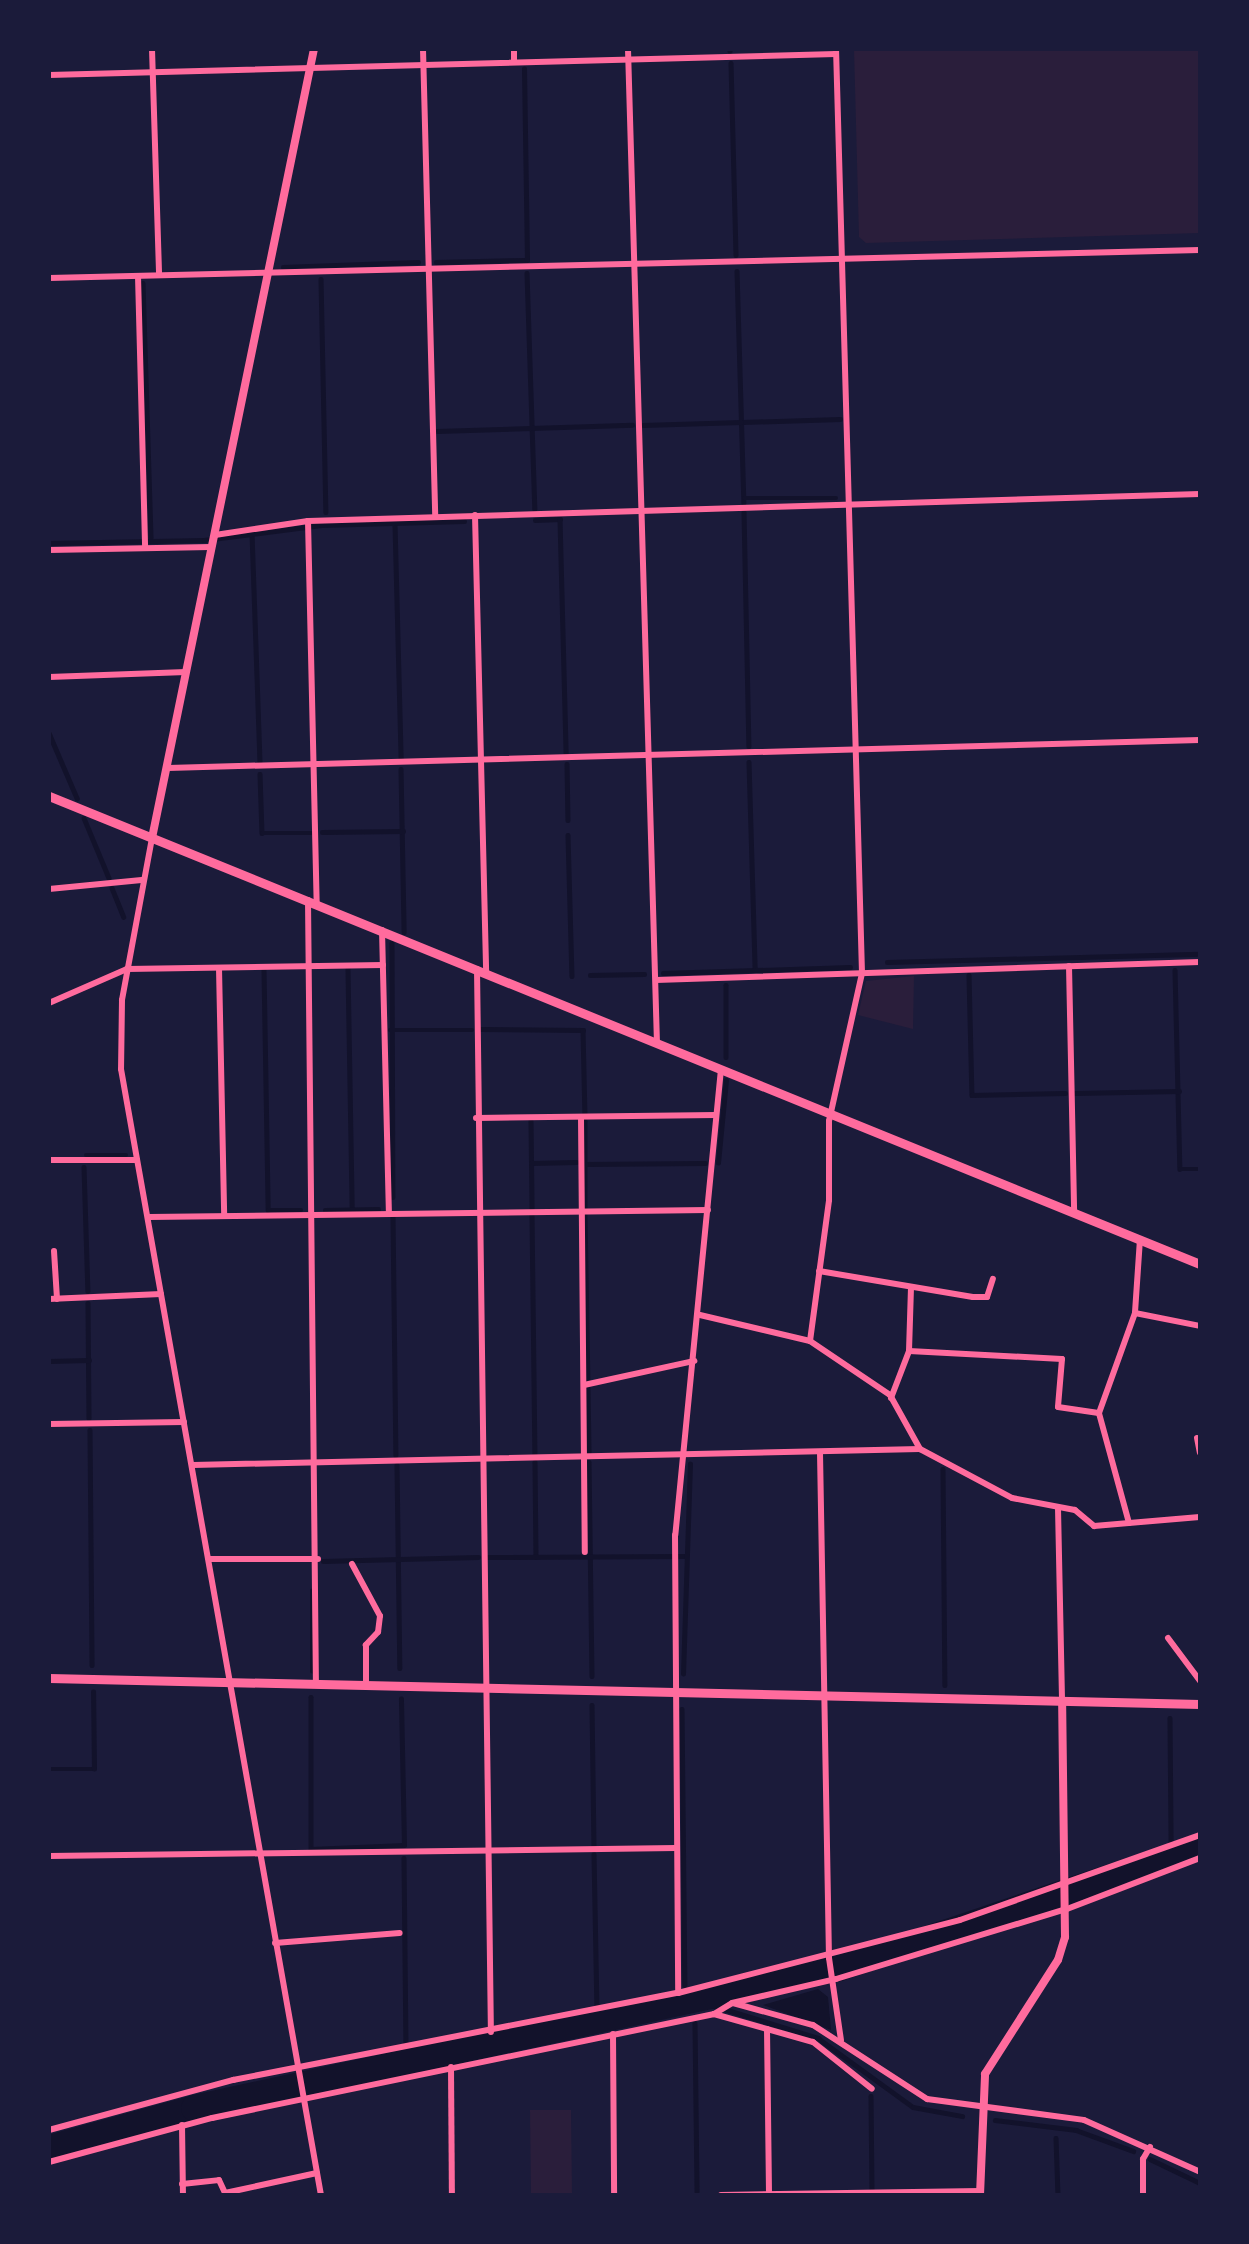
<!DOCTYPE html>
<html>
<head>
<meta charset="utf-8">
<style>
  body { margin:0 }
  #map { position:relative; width:1249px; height:2244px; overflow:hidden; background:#1b1b3a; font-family:"Roboto Condensed",sans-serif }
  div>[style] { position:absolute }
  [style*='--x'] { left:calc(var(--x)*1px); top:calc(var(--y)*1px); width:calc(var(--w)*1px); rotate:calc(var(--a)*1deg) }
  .green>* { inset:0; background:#2a1e3b }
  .water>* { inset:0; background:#12122b }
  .stream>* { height:4.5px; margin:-2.25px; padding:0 2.25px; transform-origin:2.25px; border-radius:2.25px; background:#12122b }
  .river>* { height:26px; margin:-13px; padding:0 13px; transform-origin:13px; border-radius:13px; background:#12122b }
  .minor>* { height:6px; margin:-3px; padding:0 3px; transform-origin:3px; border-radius:3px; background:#ff6b9d }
  .tertiary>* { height:8px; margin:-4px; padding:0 4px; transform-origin:4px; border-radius:4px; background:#ff6b9d }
  .secondary>* { height:9px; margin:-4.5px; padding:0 4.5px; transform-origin:4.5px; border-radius:4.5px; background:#ff6b9d }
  span { translate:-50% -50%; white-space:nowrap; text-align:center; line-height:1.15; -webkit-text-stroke:5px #1b1b3a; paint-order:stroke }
  .frame { position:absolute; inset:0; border:51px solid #1b1b3a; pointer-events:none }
</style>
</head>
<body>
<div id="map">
  <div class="green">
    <div style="clip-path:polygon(854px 49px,1200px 49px,1200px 233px,866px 243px,859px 237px)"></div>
    <div style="clip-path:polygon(914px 976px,913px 1029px,858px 1015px,866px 981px)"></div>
    <div style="clip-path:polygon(530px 2110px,571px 2110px,572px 2194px,531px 2194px)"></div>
  </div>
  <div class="water">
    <div style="clip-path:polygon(818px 1989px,828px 1997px,831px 2030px,763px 2005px)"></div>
  </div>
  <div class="stream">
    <div style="--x:730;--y:49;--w:2;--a:90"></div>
    <div style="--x:731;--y:63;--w:192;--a:88.5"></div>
    <div style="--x:436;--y:262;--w:91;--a:-1.3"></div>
    <div style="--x:527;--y:260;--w:191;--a:-90.9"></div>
    <div style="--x:283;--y:267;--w:135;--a:-2.1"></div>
    <div style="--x:737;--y:271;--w:232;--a:88.3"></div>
    <div style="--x:527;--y:273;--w:236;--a:88.1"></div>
    <div style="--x:321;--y:279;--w:233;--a:88.8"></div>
    <div style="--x:143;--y:283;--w:258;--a:88.2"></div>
    <div style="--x:743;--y:422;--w:97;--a:-1.8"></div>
    <div style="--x:643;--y:425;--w:98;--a:-1.8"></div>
    <div style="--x:437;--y:431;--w:195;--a:-1.8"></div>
    <div style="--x:744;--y:498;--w:92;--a:0"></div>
    <div style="--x:744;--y:512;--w:234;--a:88.8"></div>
    <div style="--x:535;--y:520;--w:25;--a:-2"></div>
    <div style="--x:560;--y:519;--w:234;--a:88.5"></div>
    <div style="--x:395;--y:524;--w:235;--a:88.5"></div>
    <div style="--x:252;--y:533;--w:228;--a:88"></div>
    <div style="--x:49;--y:543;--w:155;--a:-1.1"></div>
    <div style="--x:204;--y:540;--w:118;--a:-7.3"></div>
    <div style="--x:321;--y:525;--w:143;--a:-1.6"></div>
    <div style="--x:49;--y:733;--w:71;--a:66.7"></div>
    <div style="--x:749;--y:762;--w:208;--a:88.3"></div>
    <div style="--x:567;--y:764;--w:56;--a:89"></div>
    <div style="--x:401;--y:769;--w:163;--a:88.9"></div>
    <div style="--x:260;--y:774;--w:59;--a:88.1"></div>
    <div style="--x:262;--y:833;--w:49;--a:0"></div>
    <div style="--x:84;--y:818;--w:65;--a:67.4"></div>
    <div style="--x:322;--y:832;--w:81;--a:-0.7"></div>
    <div style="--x:568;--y:835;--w:141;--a:88.4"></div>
    <div style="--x:112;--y:888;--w:31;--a:68"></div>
    <div style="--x:392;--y:943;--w:254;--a:89.8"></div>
    <div style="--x:887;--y:962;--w:313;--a:-1.5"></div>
    <div style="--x:348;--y:969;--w:239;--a:89"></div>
    <div style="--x:264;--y:970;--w:240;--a:89"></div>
    <div style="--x:268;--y:1210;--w:33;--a:0"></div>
    <div style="--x:1175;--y:970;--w:199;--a:88.6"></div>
    <div style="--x:1180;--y:1169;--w:20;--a:0"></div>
    <div style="--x:663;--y:973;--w:187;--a:-1.8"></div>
    <div style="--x:590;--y:975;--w:54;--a:-1.1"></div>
    <div style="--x:969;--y:975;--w:120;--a:88.6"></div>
    <div style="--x:972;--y:1095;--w:93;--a:-1.2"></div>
    <div style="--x:726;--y:985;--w:72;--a:90"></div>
    <div style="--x:481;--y:1029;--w:102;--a:0.6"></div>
    <div style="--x:583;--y:1030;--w:85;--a:88.7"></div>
    <div style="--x:390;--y:1030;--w:82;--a:0"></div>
    <div style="--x:1075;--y:1093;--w:104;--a:-1.1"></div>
    <div style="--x:531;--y:1121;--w:87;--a:89.3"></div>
    <div style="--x:585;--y:1121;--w:86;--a:90"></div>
    <div style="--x:86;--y:1155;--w:40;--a:0"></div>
    <div style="--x:531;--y:1163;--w:45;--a:-1.3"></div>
    <div style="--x:718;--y:1163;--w:83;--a:-84.5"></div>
    <div style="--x:585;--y:1164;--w:120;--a:-0.5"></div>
    <div style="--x:84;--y:1167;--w:124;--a:88.2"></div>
    <div style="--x:325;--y:1210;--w:53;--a:-1.1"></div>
    <div style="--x:532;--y:1215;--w:239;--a:89.3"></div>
    <div style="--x:585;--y:1215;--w:166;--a:89"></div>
    <div style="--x:393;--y:1217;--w:238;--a:89.3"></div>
    <div style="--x:88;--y:1303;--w:115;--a:89.5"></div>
    <div style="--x:49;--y:1361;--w:40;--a:-1.4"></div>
    <div style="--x:588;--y:1388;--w:65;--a:89.1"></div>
    <div style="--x:90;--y:1430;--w:235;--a:89.5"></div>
    <div style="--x:535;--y:1462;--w:95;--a:89.4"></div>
    <div style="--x:589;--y:1462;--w:214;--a:89.2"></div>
    <div style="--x:397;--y:1465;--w:203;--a:89.2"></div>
    <div style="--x:943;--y:1469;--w:216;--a:89.5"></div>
    <div style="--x:487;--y:1557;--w:197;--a:-0.3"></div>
    <div style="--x:323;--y:1561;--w:155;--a:-1.5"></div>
    <div style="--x:312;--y:1671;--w:80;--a:-90"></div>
    <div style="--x:683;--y:1674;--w:210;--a:-88.1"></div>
    <div style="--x:311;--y:1697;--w:152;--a:90"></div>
    <div style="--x:311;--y:1849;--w:93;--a:-2.5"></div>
    <div style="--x:404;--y:1845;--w:146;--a:-91.2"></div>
    <div style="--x:592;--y:1705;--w:140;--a:89.2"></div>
    <div style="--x:682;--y:1709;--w:276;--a:89.4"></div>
    <div style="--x:1170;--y:1718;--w:124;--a:89.5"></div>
    <div style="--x:49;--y:1769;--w:45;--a:0"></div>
    <div style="--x:94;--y:1769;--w:77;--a:-90.7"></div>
    <div style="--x:594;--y:1854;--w:150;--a:88.9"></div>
    <div style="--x:404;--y:1858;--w:205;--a:89.4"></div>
    <div style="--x:698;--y:2001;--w:126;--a:17.1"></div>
    <div style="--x:818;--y:2038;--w:117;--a:36"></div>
    <div style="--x:913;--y:2107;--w:50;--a:10.4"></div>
    <div style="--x:695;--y:2023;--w:170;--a:89.3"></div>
    <div style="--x:871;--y:2096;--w:93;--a:89.4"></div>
    <div style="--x:995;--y:2120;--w:82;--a:7"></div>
    <div style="--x:1076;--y:2130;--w:61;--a:20.2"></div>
    <div style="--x:1056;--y:2138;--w:57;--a:88"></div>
    <div style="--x:1150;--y:2159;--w:55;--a:25.6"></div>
  </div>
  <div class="river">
    <div style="--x:49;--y:2148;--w:150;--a:-15.4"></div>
    <div style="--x:194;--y:2108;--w:661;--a:-12.23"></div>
    <div style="--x:840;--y:1968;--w:380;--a:-18.6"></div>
  </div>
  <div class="minor">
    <div style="--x:152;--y:49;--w:226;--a:88.2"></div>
    <div style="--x:423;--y:49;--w:467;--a:88.5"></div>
    <div style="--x:514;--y:49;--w:13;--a:90"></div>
    <div style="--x:628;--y:49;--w:993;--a:88.33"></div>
    <div style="--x:49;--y:75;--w:787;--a:-1.53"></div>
    <div style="--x:138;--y:276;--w:272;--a:88.5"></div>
    <div style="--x:49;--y:278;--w:1151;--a:-1.39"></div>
    <div style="--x:475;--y:515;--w:458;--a:88.6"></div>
    <div style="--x:308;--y:521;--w:383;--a:88.7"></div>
    <div style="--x:215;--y:535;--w:94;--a:-8.6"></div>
    <div style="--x:308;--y:521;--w:892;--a:-1.73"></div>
    <div style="--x:49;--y:550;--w:162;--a:-1.1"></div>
    <div style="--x:49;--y:677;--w:137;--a:-2.1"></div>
    <div style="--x:168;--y:768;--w:1032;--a:-1.55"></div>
    <div style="--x:152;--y:838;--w:165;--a:100.5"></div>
    <div style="--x:122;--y:1000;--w:69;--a:90.8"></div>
    <div style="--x:121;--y:1069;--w:1144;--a:79.93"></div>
    <div style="--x:49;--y:889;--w:93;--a:-5.5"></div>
    <div style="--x:308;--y:900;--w:784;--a:89.42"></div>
    <div style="--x:382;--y:930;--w:282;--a:88.6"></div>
    <div style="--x:1069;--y:966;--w:244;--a:88.8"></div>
    <div style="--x:219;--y:968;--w:248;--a:88.8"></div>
    <div style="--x:477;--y:969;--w:1063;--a:89.25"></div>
    <div style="--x:656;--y:980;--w:544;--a:-1.9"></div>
    <div style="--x:49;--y:1003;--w:85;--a:-23.6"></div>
    <div style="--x:127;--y:969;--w:256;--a:-0.9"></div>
    <div style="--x:721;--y:1069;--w:468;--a:95.6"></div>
    <div style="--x:675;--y:1535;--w:458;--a:89.6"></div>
    <div style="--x:678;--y:1993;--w:291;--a:-14.5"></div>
    <div style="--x:960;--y:1920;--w:255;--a:-19.5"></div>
    <div style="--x:476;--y:1118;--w:240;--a:-0.7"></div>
    <div style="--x:581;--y:1118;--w:434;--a:89.5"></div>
    <div style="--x:49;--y:1160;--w:88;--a:0"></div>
    <div style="--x:149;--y:1217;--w:559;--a:-0.72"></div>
    <div style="--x:1140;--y:1239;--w:74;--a:93.9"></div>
    <div style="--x:1135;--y:1313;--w:66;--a:11.3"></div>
    <div style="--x:54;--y:1251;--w:48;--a:86.4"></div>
    <div style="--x:819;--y:1271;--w:156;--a:9.6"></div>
    <div style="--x:973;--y:1297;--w:14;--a:0"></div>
    <div style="--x:987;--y:1297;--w:19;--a:-72"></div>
    <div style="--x:49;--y:1299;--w:112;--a:-2.6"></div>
    <div style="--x:700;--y:1315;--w:113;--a:13.3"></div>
    <div style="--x:810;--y:1341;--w:97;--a:34"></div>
    <div style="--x:890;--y:1395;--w:62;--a:60.9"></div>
    <div style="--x:920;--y:1449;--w:104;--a:28"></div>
    <div style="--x:1012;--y:1498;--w:64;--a:10.8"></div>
    <div style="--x:1075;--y:1510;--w:25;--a:40"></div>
    <div style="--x:1094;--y:1526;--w:106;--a:-4.9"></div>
    <div style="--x:810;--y:1341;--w:142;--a:-82.3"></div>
    <div style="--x:829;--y:1200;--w:79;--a:-90"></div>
    <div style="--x:829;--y:1121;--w:152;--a:-77.4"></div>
    <div style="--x:862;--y:973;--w:924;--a:-91.61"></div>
    <div style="--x:909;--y:1351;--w:153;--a:3"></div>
    <div style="--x:1062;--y:1359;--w:48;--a:94.8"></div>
    <div style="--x:1058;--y:1407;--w:41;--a:8.3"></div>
    <div style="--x:584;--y:1385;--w:113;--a:-12.3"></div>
    <div style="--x:891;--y:1398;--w:50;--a:-69"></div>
    <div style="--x:909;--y:1351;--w:62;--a:-88.2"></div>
    <div style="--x:49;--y:1424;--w:135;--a:-0.8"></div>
    <div style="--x:1197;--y:1438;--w:15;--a:79"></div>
    <div style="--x:820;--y:1453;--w:505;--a:88.98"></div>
    <div style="--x:829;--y:1958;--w:83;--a:81.7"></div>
    <div style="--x:193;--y:1465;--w:727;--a:-1.26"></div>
    <div style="--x:1058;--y:1508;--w:193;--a:88.8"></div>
    <div style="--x:1129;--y:1523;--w:114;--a:-105.3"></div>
    <div style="--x:1099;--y:1413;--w:106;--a:-70.2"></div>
    <div style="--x:209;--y:1559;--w:109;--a:0"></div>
    <div style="--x:352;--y:1564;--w:59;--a:61.7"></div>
    <div style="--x:380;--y:1616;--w:16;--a:97"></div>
    <div style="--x:378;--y:1632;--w:18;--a:133"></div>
    <div style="--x:366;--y:1645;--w:40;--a:90"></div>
    <div style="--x:1168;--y:1638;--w:54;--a:53.3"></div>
    <div style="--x:49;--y:1856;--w:627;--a:-0.73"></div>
    <div style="--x:275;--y:1943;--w:125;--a:-4.6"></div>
    <div style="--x:733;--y:2003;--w:83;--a:15.4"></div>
    <div style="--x:813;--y:2025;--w:136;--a:33"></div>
    <div style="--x:927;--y:2099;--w:158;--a:7.6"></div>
    <div style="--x:1084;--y:2120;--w:127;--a:24.1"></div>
    <div style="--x:714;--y:2014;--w:21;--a:-31"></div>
    <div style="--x:732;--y:2003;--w:107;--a:-13"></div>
    <div style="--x:836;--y:1979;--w:241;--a:-16.9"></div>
    <div style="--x:1067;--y:1909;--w:142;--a:-21"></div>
    <div style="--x:767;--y:2029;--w:166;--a:89.3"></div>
    <div style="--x:613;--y:2034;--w:161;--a:89.6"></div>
    <div style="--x:451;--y:2067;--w:128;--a:89.6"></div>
    <div style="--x:182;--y:2125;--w:70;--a:89.2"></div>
    <div style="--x:49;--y:2130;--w:191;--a:-15.2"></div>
    <div style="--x:233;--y:2080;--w:453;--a:-11.1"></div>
    <div style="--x:49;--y:2162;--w:169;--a:-15.1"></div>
    <div style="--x:212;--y:2118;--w:513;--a:-11.7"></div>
    <div style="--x:714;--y:2014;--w:103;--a:15.8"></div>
    <div style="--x:813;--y:2042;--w:75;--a:38.5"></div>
    <div style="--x:182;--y:2184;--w:37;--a:-6"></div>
    <div style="--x:219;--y:2180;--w:14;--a:65"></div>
    <div style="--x:225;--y:2193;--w:94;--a:-12.3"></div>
    <div style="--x:721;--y:2195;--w:259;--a:-0.9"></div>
    <div style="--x:1143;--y:2195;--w:36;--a:-90"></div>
    <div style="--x:1143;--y:2159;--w:14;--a:-60"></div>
  </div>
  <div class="tertiary">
    <div style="--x:152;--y:838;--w:805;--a:-78.4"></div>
    <div style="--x:980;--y:2195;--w:121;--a:-87.6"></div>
    <div style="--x:985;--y:2074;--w:135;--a:-57.4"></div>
    <div style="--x:1058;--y:1960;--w:24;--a:-73"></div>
    <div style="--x:1065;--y:1937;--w:236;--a:-90.7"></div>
  </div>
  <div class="secondary">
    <div style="--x:49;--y:796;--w:1243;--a:22.13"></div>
    <div style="--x:49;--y:1678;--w:1151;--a:1.29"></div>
  </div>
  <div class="frame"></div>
</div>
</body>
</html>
